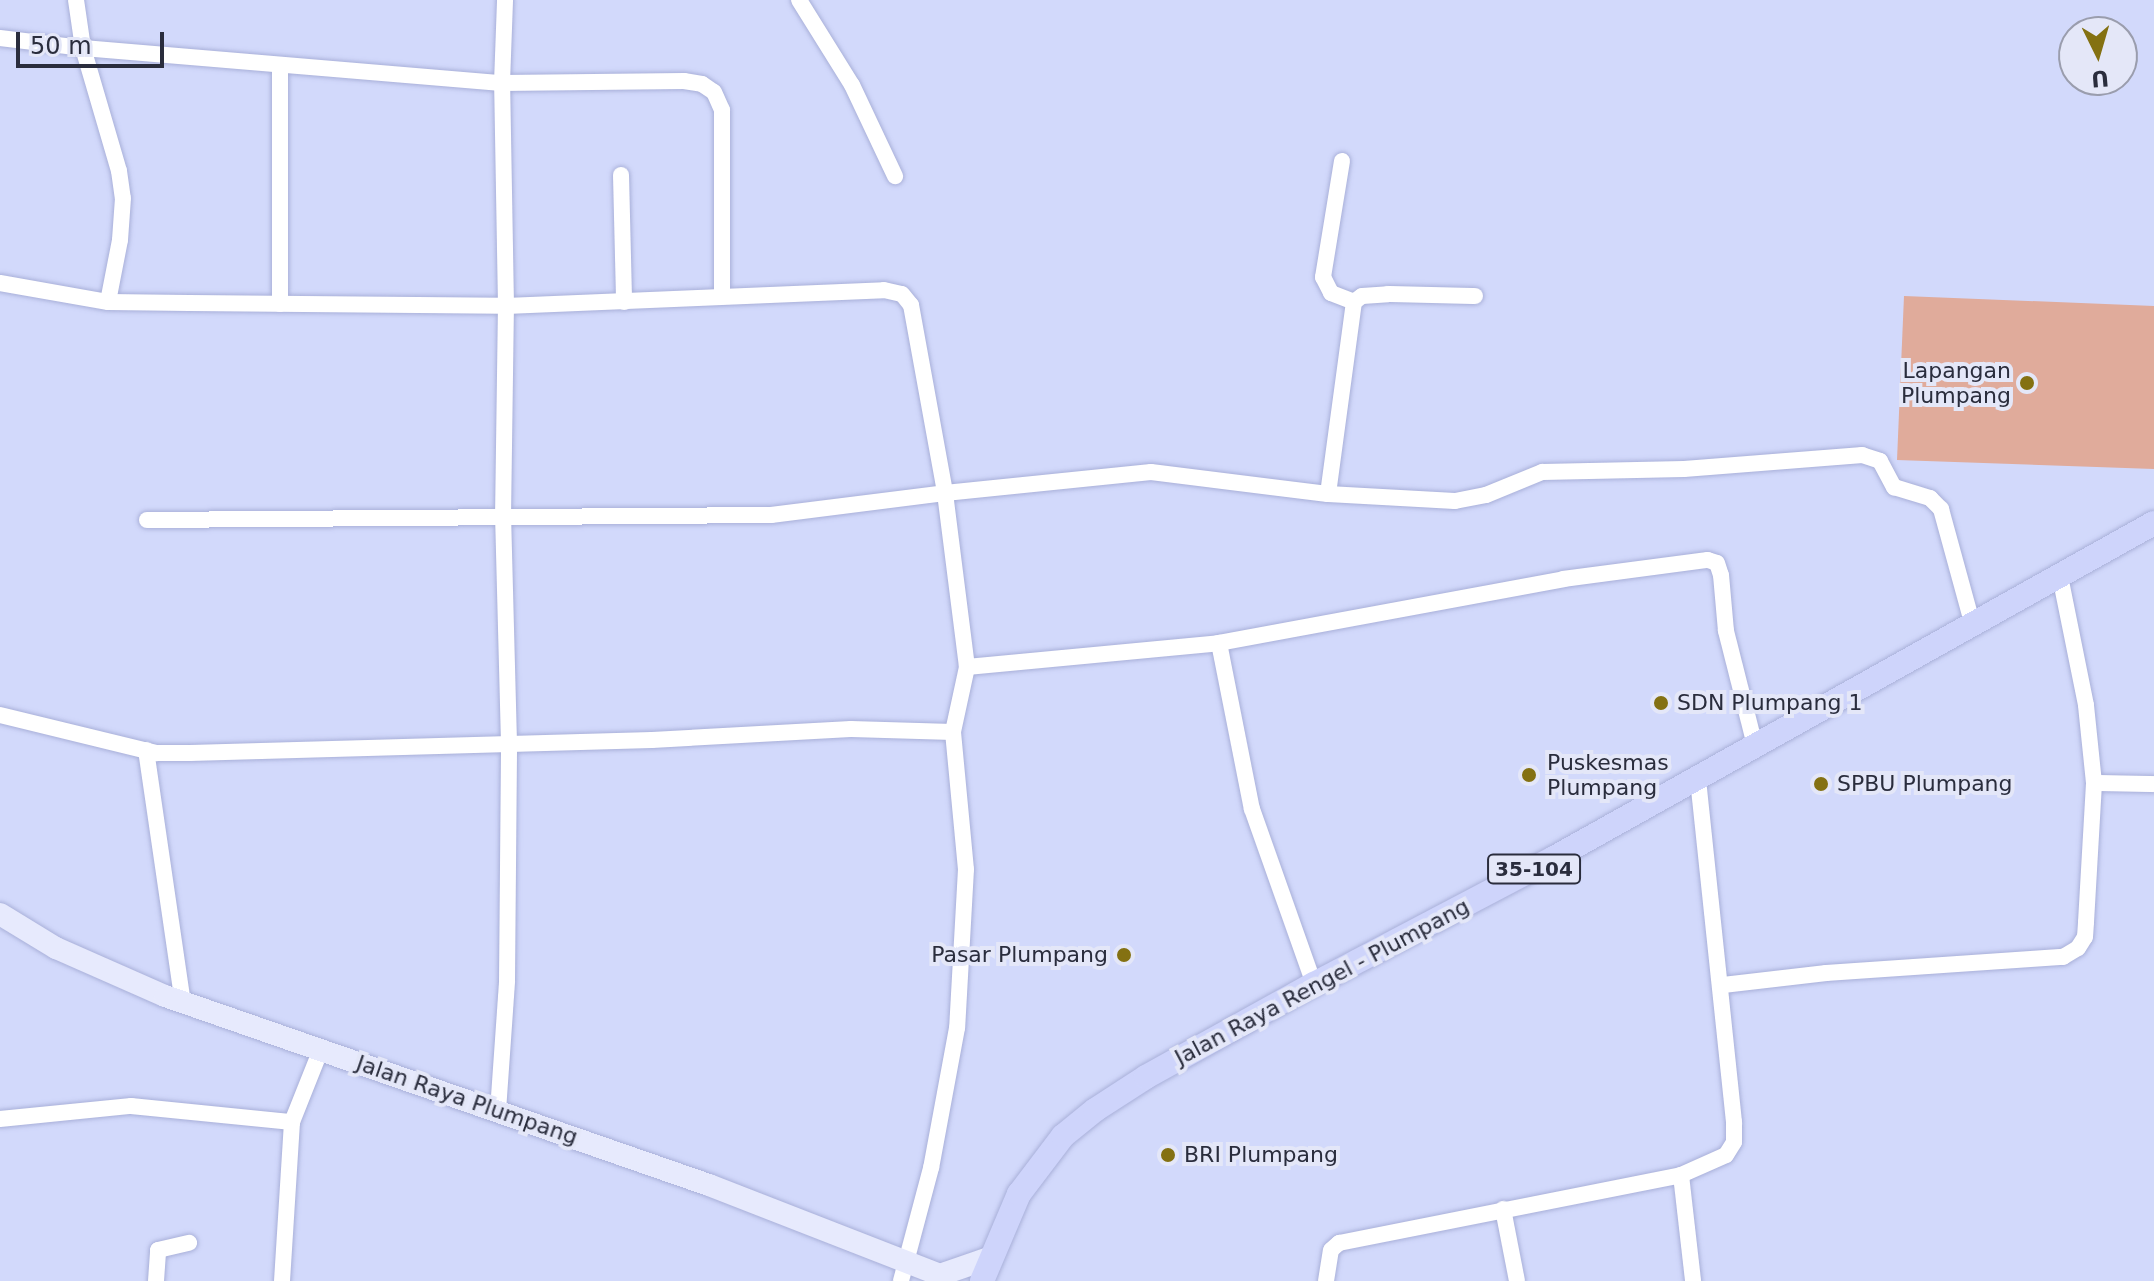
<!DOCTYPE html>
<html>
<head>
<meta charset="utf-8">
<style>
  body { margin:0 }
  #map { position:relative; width:2154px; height:1281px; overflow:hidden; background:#d2d9fb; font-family:"DejaVu Sans",sans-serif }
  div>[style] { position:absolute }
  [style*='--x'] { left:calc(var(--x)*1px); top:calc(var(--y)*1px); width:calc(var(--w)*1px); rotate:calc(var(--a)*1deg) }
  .green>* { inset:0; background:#e0ab9b }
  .roads { filter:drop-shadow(0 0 2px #a9b0d9) drop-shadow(0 0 2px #a9b0d9) }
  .street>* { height:16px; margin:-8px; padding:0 8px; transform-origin:8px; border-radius:8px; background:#fff }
  .secondary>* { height:22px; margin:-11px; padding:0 11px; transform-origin:11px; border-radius:11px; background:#e7eafd }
  .primary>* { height:24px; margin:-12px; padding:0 12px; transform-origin:12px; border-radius:12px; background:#ced4fb }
  .dots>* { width:22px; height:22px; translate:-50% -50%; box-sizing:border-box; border:4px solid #e4e7f8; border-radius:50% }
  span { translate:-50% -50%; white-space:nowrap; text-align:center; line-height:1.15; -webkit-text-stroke:8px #e4e7f8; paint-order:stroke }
  .shield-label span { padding:2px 6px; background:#e4e7f8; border:2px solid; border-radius:6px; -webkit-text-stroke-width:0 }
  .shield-label { font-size:20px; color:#2a2d3d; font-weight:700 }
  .poi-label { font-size:22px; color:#2a2d3d }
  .right { translate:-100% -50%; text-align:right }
  .left { translate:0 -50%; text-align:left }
  .street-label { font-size:22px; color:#2a2d3d }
  .north { position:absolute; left:2058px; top:16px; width:80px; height:80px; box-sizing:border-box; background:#e4e7f8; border:2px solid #9a9dad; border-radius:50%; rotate:175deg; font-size:22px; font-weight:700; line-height:32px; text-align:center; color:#2a2d3d }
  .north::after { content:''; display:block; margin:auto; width:28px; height:36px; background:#847112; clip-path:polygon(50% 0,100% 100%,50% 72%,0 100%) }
  .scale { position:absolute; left:16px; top:32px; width:148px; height:36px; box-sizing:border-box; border:4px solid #2a2d3d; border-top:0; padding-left:10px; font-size:24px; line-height:28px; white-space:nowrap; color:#2a2d3d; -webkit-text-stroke:6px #e4e7f8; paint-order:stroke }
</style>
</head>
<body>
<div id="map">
  <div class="green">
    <div style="clip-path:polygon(1904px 296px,2154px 306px,2154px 469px,1897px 460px)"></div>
  </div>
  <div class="roads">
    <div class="street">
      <div style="--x:76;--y:0;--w:49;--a:81.7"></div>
      <div style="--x:83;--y:48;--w:128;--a:73.7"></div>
      <div style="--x:119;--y:171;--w:27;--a:82"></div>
      <div style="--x:123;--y:198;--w:42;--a:94.1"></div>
      <div style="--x:120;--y:240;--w:63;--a:101"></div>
      <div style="--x:799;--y:0;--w:100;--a:58.1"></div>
      <div style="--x:852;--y:85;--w:101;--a:64.7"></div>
      <div style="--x:0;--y:38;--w:84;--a:6.9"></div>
      <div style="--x:83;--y:48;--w:420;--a:4.8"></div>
      <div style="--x:502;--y:83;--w:182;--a:-0.6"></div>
      <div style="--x:684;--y:81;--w:18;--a:9"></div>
      <div style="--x:702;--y:84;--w:14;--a:34"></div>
      <div style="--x:714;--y:92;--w:20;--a:66"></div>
      <div style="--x:722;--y:110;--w:186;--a:90"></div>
      <div style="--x:1342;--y:161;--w:118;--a:99.3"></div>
      <div style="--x:1323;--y:277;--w:18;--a:63"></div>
      <div style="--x:1331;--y:293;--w:25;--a:21"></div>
      <div style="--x:621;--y:175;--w:127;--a:88.6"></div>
      <div style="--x:0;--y:283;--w:110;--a:10"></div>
      <div style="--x:108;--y:302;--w:81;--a:0.7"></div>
      <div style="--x:189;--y:303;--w:317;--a:0.5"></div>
      <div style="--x:506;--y:306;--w:378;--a:-2.4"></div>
      <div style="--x:884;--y:290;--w:18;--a:13"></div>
      <div style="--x:902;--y:294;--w:14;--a:51"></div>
      <div style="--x:911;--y:305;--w:191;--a:79.7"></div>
      <div style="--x:945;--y:493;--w:175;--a:82.8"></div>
      <div style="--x:967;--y:667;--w:66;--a:102.2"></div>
      <div style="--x:953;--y:732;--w:138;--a:84.6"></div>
      <div style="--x:966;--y:869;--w:159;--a:93.2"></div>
      <div style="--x:957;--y:1028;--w:142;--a:100.5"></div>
      <div style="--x:931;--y:1168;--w:117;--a:104.9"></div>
      <div style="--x:280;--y:304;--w:239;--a:-90"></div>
      <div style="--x:1328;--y:494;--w:194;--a:-82.3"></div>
      <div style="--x:1354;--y:302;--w:10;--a:-37"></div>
      <div style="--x:1362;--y:296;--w:26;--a:-4"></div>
      <div style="--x:1388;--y:294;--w:87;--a:1.3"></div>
      <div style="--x:147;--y:520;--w:624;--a:-0.46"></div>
      <div style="--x:771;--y:515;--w:175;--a:-7.2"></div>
      <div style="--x:945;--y:493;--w:207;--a:-5.8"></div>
      <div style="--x:1151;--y:472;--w:178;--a:7.1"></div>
      <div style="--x:1328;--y:494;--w:127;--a:3.2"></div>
      <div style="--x:1455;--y:501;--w:32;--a:-11"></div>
      <div style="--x:1486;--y:495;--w:61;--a:-22.3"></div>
      <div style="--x:1542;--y:472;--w:142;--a:-1.2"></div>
      <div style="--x:1684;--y:469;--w:179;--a:-4.5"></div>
      <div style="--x:1862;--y:455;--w:19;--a:18"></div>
      <div style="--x:1880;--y:461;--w:30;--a:62"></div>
      <div style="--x:1894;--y:487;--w:38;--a:17"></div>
      <div style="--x:1930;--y:498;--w:16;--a:45"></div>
      <div style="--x:1941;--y:509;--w:121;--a:74.7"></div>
      <div style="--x:1219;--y:643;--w:169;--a:78.8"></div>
      <div style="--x:1252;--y:809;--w:186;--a:70.5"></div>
      <div style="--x:967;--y:667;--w:253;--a:-5.4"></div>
      <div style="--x:1219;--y:643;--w:350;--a:-10.5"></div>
      <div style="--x:1563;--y:579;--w:146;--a:-7.5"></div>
      <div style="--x:1708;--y:560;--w:9;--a:18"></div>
      <div style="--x:1717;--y:563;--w:13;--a:72"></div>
      <div style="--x:1721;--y:575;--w:56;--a:84.9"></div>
      <div style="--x:1726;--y:631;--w:119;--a:75.8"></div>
      <div style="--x:0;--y:715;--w:161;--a:13.7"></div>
      <div style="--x:156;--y:753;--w:34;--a:0"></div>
      <div style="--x:190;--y:753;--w:462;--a:-1.6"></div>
      <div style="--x:652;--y:740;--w:199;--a:-3.2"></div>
      <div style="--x:851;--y:729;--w:102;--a:1.7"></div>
      <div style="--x:146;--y:750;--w:256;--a:81.7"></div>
      <div style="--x:2094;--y:783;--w:60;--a:1"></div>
      <div style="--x:1723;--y:985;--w:104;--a:-6.6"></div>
      <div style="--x:1826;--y:973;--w:238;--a:-3.9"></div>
      <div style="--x:2063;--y:957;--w:17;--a:-31"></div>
      <div style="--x:2078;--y:948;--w:13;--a:-58"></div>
      <div style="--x:2085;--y:937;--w:15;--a:-86"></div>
      <div style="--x:2086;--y:922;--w:139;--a:-86.7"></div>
      <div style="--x:2094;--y:783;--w:78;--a:-95.9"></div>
      <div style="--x:2086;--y:705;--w:132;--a:-101.4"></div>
      <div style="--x:498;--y:1111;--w:130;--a:-86"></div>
      <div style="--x:507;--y:981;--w:238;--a:-89.5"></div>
      <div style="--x:509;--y:743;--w:225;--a:-91.5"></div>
      <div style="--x:503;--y:518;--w:212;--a:-89.2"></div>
      <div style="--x:506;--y:306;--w:223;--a:-91"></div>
      <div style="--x:502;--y:83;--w:83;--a:-87.9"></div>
      <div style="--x:0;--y:1119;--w:132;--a:-5.7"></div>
      <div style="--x:131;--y:1106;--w:162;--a:5.7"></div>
      <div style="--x:1681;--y:1175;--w:107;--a:83.5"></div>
      <div style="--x:1503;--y:1209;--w:73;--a:79"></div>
      <div style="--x:156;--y:1281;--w:31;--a:-86"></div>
      <div style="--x:158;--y:1250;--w:32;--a:-13"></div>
      <div style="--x:282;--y:1281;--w:159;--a:-86.4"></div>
      <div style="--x:292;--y:1122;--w:79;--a:-68.3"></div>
      <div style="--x:1326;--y:1281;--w:31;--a:-81"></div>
      <div style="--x:1331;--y:1250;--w:11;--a:-41"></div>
      <div style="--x:1339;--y:1243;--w:349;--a:-11.2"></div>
      <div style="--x:1681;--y:1175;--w:49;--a:-24"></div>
      <div style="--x:1726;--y:1155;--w:15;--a:-58"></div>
      <div style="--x:1734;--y:1142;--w:20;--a:-90"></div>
      <div style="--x:1734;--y:1122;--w:347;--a:-96"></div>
    </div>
    <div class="secondary">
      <div style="--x:0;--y:914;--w:66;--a:31.3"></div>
      <div style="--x:56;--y:948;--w:119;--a:23.8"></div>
      <div style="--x:165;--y:996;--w:576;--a:19.16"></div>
      <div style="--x:709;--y:1185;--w:248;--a:21.3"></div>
      <div style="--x:940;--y:1275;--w:52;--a:-19.1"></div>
    </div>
    <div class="primary">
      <div style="--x:982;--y:1281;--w:95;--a:-67"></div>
      <div style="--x:1019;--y:1194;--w:73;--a:-52.8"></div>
      <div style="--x:1063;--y:1136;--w:41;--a:-39.1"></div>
      <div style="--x:1095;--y:1110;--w:61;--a:-32.9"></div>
      <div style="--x:1146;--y:1077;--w:192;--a:-29"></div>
      <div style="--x:1314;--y:984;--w:271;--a:-27.7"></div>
      <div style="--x:1554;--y:858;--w:687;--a:-29.18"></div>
    </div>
  </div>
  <div class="dots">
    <div style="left:2027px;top:383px;background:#847112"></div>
    <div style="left:1661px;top:703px;background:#847112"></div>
    <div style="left:1529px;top:775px;background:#847112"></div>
    <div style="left:1821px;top:784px;background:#847112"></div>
    <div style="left:1124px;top:955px;background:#847112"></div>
    <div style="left:1168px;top:1155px;background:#847112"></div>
  </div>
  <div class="shield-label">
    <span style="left:1534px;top:869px">35-104</span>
  </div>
  <div class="poi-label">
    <span class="right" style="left:2011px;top:383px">Lapangan<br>Plumpang</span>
    <span class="left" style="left:1677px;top:703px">SDN Plumpang 1</span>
    <span class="left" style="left:1547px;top:775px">Puskesmas<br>Plumpang</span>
    <span class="left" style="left:1837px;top:784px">SPBU Plumpang</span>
    <span class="right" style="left:1108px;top:955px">Pasar Plumpang</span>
    <span class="left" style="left:1184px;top:1155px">BRI Plumpang</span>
  </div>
  <div class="street-label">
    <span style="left:1322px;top:982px;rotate:-28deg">Jalan Raya Rengel - Plumpang</span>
    <span style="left:467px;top:1100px;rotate:19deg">Jalan Raya Plumpang</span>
  </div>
  <div class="north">U</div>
  <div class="scale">50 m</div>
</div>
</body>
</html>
